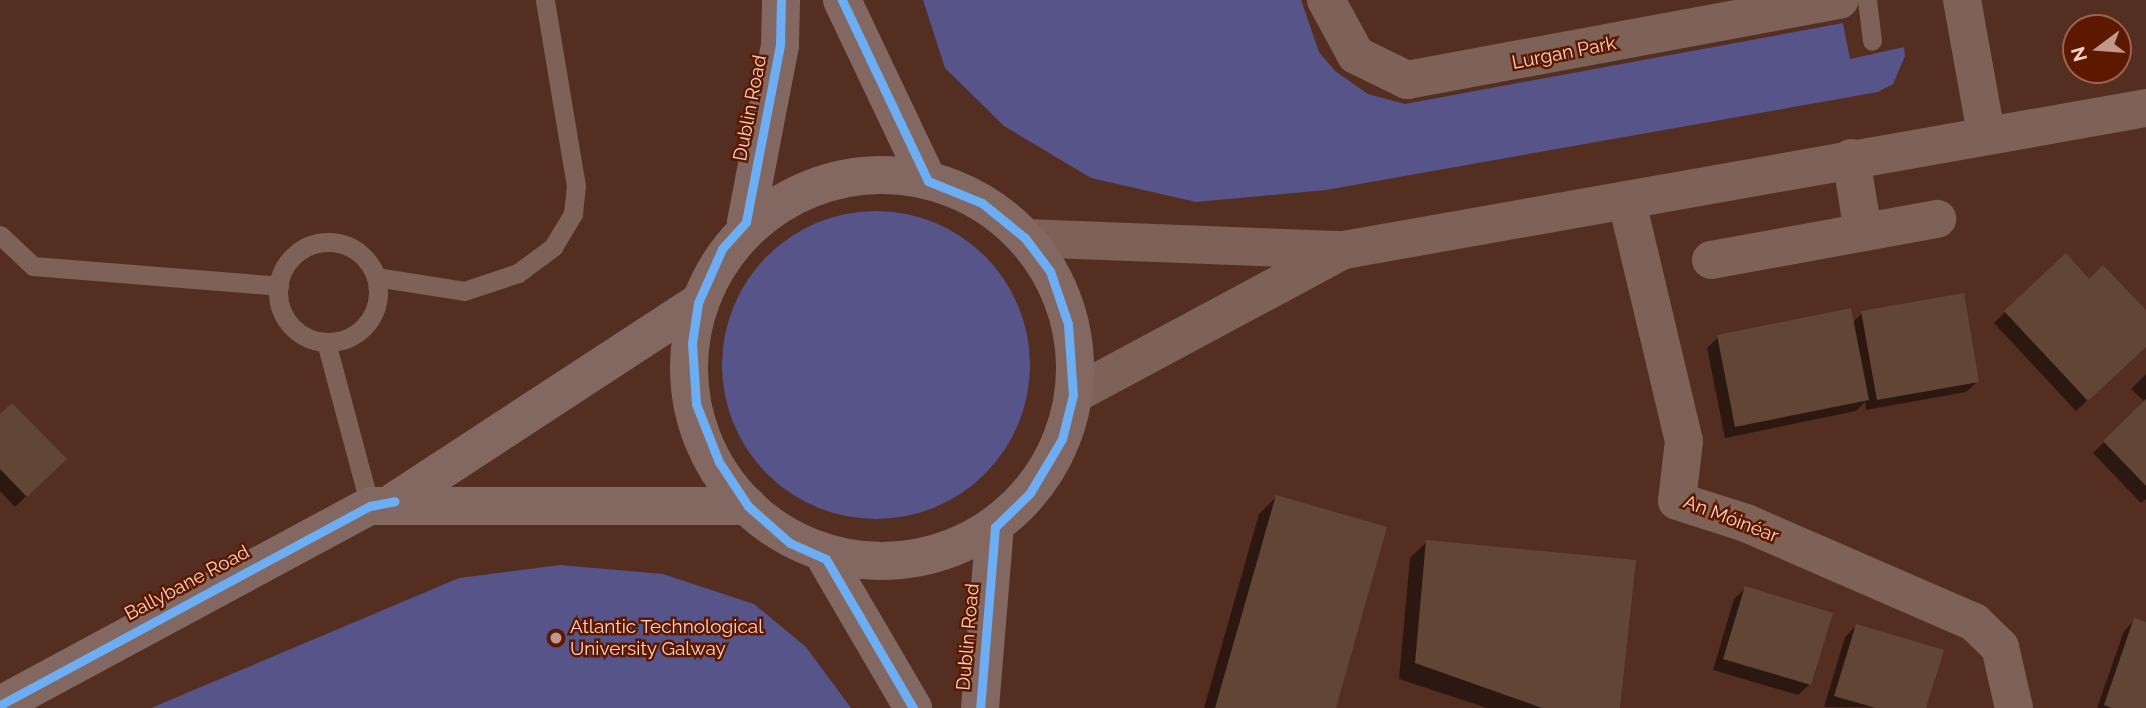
<!DOCTYPE html>
<html>
<head>
<meta charset="utf-8">
<style>
  body { margin:0 }
  #map { position:relative; width:2146px; height:708px; overflow:hidden; background:#532e21; font-family:Raleway,sans-serif }
  div>[style] { position:absolute }
  [style*='--x'] { left:calc(var(--x)*1px); top:calc(var(--y)*1px); width:calc(var(--w)*1px); rotate:calc(var(--a)*1deg) }
  .green>* { inset:0; background:#565489 }
  .round { border-radius:50% }
  .shadow>* { inset:0; background:#0007 }
  .building>* { inset:0; background:#624635 }
  .service>* { height:19px; margin:-9.5px; padding:0 9.5px; transform-origin:9.5px; border-radius:9.5px; background:#7e6258 }
  .service>.ring { margin:-9.5px; padding:0; box-sizing:content-box; background:none; border:19px solid #7e6258; border-radius:50% }
  .minor>* { height:38px; margin:-19px; padding:0 19px; transform-origin:19px; border-radius:19px; background:#7e6258 }
  .secondary>* { height:38px; margin:-19px; padding:0 19px; transform-origin:19px; border-radius:19px; background:#836861 }
  .secondary>.ring { margin:-19px; padding:0; box-sizing:content-box; background:none; border:38px solid #836861; border-radius:50% }
  .cycleway>* { height:9px; margin:-4.5px; padding:0 4.5px; transform-origin:4.5px; border-radius:4.5px; background:#6dadf4 }
  .dots>* { width:19px; height:19px; translate:-50% -50%; box-sizing:border-box; border:4px solid #5c1900; border-radius:50% }
  span { translate:-50% -50%; white-space:nowrap; text-align:center; line-height:1.15; -webkit-text-stroke:5px #5c1900; paint-order:stroke }
  .street-label { font-size:19px; color:#fcd1c3 }
  .poi-label { font-size:19px; color:#fcd1c3 }
  .left { translate:0 -50%; text-align:left }
  .north { position:absolute; left:2062px; top:14px; width:70px; height:70px; box-sizing:border-box; background:#5c1900; border:2px solid #9c634e; border-radius:50%; rotate:254deg; font-size:19px; font-weight:700; line-height:28px; text-align:center; color:#fcd1c3 }
  .north::after { content:''; display:block; margin:auto; width:24px; height:32px; background:#c1988a; clip-path:polygon(50% 0,100% 100%,50% 72%,0 100%) }
</style>
</head>
<body>
<div id="map">
  <div class="green">
    <div style="clip-path:polygon(923px 0,1301px 0,1319px 52px,1335px 71px,1368px 94px,1405px 104px,1843px 23px,1850px 59px,1904px 47px,1905px 56px,1893px 84px,1878px 92px,1326px 190px,1196px 202px,1091px 178px,1004px 126px,945px 68px)"></div>
    <div class="round" style="left:722px;top:211px;width:308px;height:308px"></div>
    <div style="clip-path:polygon(560px 565px,663px 574px,754px 604px,806px 647px,851px 708px,151px 708px,459px 578px)"></div>
  </div>
  <div class="shadow">
    <div style="clip-path:polygon(2089px 281px,2146px 313px,2146px 345px,2076px 411px,1994px 323px,2005px 312px)"></div>
    <div style="clip-path:polygon(1862px 313px,1978px 381px,1966px 392px,1866px 410px,1865px 402px,1856px 411px,1725px 438px,1707px 348px,1718px 337px,1852px 323px)"></div>
    <div style="clip-path:polygon(2146px 374px,2146px 499px,2141px 503px,2093px 453px,2145px 402px,2131px 389px)"></div>
    <div style="clip-path:polygon(0 417px,64px 459px,15px 507px,0 491px)"></div>
    <div style="clip-path:polygon(1276px 497px,1334px 708px,1204px 708px,1259px 514px)"></div>
    <div style="clip-path:polygon(1427px 542px,1618px 708px,1487px 708px,1399px 679px,1410px 558px)"></div>
    <div style="clip-path:polygon(1746px 588px,1810px 684px,1798px 695px,1713px 670px,1734px 599px)"></div>
    <div style="clip-path:polygon(2135px 620px,2146px 624px,2146px 708px,2097px 708px,2124px 631px)"></div>
    <div style="clip-path:polygon(1856px 626px,1924px 708px,1824px 707px,1845px 637px)"></div>
  </div>
  <div class="building">
    <div style="clip-path:polygon(2066px 253px,2089px 279px,2103px 265px,2146px 310px,2146px 347px,2088px 401px,2004px 311px)"></div>
    <div style="clip-path:polygon(1964px 293px,1979px 382px,1877px 400px,1861px 311px)"></div>
    <div style="clip-path:polygon(1851px 308px,1869px 400px,1735px 427px,1717px 335px)"></div>
    <div style="clip-path:polygon(2146px 399px,2146px 486px,2103px 441px)"></div>
    <div style="clip-path:polygon(12px 403px,67px 459px,27px 497px,0 469px,0 414px)"></div>
    <div style="clip-path:polygon(1276px 495px,1387px 527px,1336px 708px,1215px 708px)"></div>
    <div style="clip-path:polygon(1426px 540px,1636px 560px,1620px 708px,1542px 708px,1415px 663px)"></div>
    <div style="clip-path:polygon(1745px 586px,1833px 613px,1811px 685px,1723px 659px)"></div>
    <div style="clip-path:polygon(2134px 618px,2146px 622px,2146px 708px,2112px 708px,2104px 705px)"></div>
    <div style="clip-path:polygon(1856px 624px,1944px 650px,1926px 708px,1876px 708px,1834px 696px)"></div>
  </div>
  <div class="service">
    <div style="--x:1867;--y:0;--w:41;--a:83"></div>
    <div style="--x:0;--y:235;--w:45;--a:43.2"></div>
    <div style="--x:33;--y:266;--w:247;--a:4.6"></div>
    <div class="ring" style="left:278px;top:242px;width:81px;height:81px"></div>
    <div style="--x:376;--y:277;--w:89;--a:9"></div>
    <div style="--x:464;--y:291;--w:57;--a:-18.4"></div>
    <div style="--x:518;--y:273;--w:44;--a:-36.6"></div>
    <div style="--x:553;--y:247;--w:39;--a:-59"></div>
    <div style="--x:573;--y:214;--w:28;--a:-84"></div>
    <div style="--x:576;--y:186;--w:189;--a:-99.5"></div>
    <div style="--x:326;--y:342;--w:170;--a:75"></div>
  </div>
  <div class="minor">
    <div style="--x:1326;--y:0;--w:63;--a:61.4"></div>
    <div style="--x:1356;--y:55;--w:57;--a:26.1"></div>
    <div style="--x:1407;--y:80;--w:440;--a:-10.5"></div>
    <div style="--x:1962;--y:0;--w:136;--a:79.8"></div>
    <div style="--x:1851;--y:158;--w:75;--a:80.8"></div>
    <div style="--x:1627;--y:202;--w:246;--a:76.6"></div>
    <div style="--x:1684;--y:441;--w:60;--a:96.7"></div>
    <div style="--x:1677;--y:501;--w:72;--a:17.7"></div>
    <div style="--x:1746;--y:523;--w:249;--a:23.5"></div>
    <div style="--x:1974;--y:622;--w:36;--a:44"></div>
    <div style="--x:2000;--y:647;--w:63;--a:77.1"></div>
    <div style="--x:1025;--y:238;--w:319;--a:2.2"></div>
    <div style="--x:1344;--y:250;--w:814;--a:-10.04"></div>
    <div style="--x:1711;--y:260;--w:230;--a:-10.3"></div>
    <div style="--x:1073;--y:395;--w:305;--a:-28.2"></div>
  </div>
  <div class="secondary">
    <div style="--x:842;--y:0;--w:200;--a:64.6"></div>
    <div class="ring" style="left:689px;top:175px;width:348px;height:348px"></div>
    <div style="--x:746;--y:222;--w:180;--a:-79.1"></div>
    <div style="--x:780;--y:45;--w:45;--a:-88.7"></div>
    <div style="--x:395;--y:501;--w:362;--a:-33.2"></div>
    <div style="--x:826;--y:559;--w:173;--a:59.7"></div>
    <div style="--x:0;--y:705;--w:420;--a:-28.3"></div>
    <div style="--x:370;--y:506;--w:378;--a:0"></div>
    <div style="--x:980;--y:708;--w:182;--a:-85.3"></div>
  </div>
  <div class="cycleway">
    <div style="--x:781;--y:0;--w:45;--a:91.3"></div>
    <div style="--x:780;--y:45;--w:180;--a:100.9"></div>
    <div style="--x:746;--y:222;--w:36;--a:132"></div>
    <div style="--x:722;--y:249;--w:59;--a:114"></div>
    <div style="--x:698;--y:303;--w:40;--a:98.5"></div>
    <div style="--x:692;--y:343;--w:61;--a:86.2"></div>
    <div style="--x:696;--y:404;--w:62;--a:68.4"></div>
    <div style="--x:719;--y:462;--w:53;--a:56.6"></div>
    <div style="--x:748;--y:506;--w:56;--a:41.4"></div>
    <div style="--x:790;--y:543;--w:39;--a:24"></div>
    <div style="--x:826;--y:559;--w:173;--a:59.7"></div>
    <div style="--x:842;--y:0;--w:200;--a:64.6"></div>
    <div style="--x:928;--y:181;--w:58;--a:22.2"></div>
    <div style="--x:982;--y:203;--w:55;--a:39.1"></div>
    <div style="--x:1025;--y:238;--w:41;--a:52.9"></div>
    <div style="--x:1050;--y:271;--w:56;--a:71.2"></div>
    <div style="--x:1068;--y:324;--w:71;--a:86"></div>
    <div style="--x:1073;--y:395;--w:45;--a:104"></div>
    <div style="--x:1062;--y:439;--w:63;--a:120.7"></div>
    <div style="--x:1030;--y:493;--w:49;--a:135.8"></div>
    <div style="--x:995;--y:527;--w:182;--a:94.7"></div>
    <div style="--x:0;--y:705;--w:420;--a:-28.3"></div>
    <div style="--x:370;--y:506;--w:25;--a:-11"></div>
  </div>
  <div class="dots">
    <div style="left:556px;top:638px;background:#c1988a"></div>
  </div>
  <div class="street-label">
    <span style="left:1564px;top:53px;rotate:-11deg">Lurgan Park</span>
    <span style="left:750px;top:108px;rotate:-79deg">Dublin Road</span>
    <span style="left:1731px;top:519px;rotate:21deg">An Móinéar</span>
    <span style="left:187px;top:583px;rotate:-28deg">Ballybane Road</span>
    <span style="left:968px;top:637px;rotate:-85deg">Dublin Road</span>
  </div>
  <div class="poi-label">
    <span class="left" style="left:570px;top:638px">Atlantic Technological<br>University Galway</span>
  </div>
  <div class="north">N</div>
</div>
</body>
</html>
